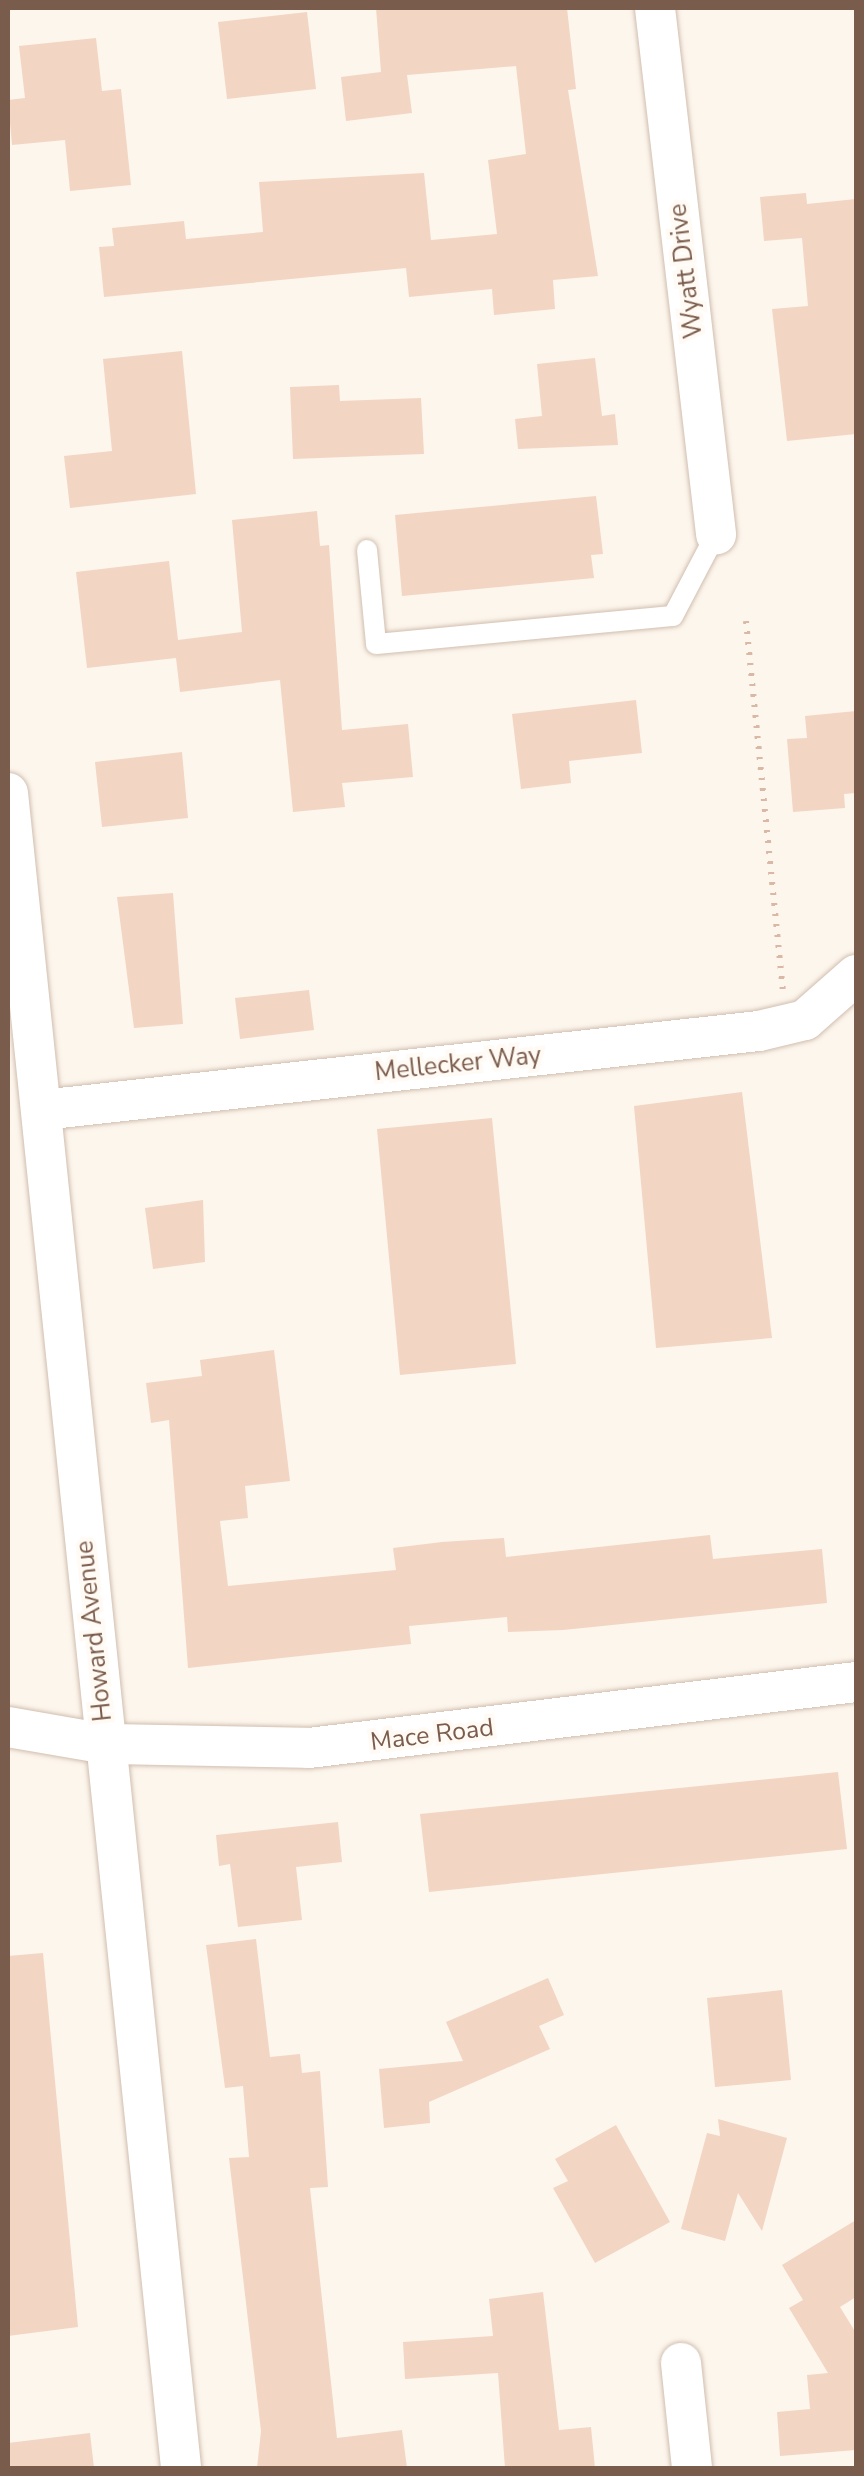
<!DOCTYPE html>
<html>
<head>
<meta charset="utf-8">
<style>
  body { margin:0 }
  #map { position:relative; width:864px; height:2476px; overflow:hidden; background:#fdf6ec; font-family:"Nunito Sans",sans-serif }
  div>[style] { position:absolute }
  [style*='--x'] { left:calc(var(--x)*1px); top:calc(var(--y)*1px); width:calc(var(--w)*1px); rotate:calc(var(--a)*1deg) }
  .building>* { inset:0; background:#f3d5c3 }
  .path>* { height:6px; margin-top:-3px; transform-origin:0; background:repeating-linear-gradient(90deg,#d9b8a5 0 2.5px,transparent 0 10.5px) }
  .roads { filter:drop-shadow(0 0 2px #d1beb0) drop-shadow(0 0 2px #d1beb0) }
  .service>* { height:20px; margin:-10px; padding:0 10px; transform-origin:10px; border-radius:10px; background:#fff }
  .minor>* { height:40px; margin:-20px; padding:0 20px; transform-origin:20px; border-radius:20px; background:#fff }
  span { translate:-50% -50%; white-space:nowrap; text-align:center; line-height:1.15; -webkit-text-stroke:8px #fffaf3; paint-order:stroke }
  .street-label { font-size:25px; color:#7a5c4d }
  .frame { position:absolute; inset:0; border:10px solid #7a5c4d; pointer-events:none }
</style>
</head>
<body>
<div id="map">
  <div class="building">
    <div style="clip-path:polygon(376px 8px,567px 8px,576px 89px,568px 90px,598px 276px,553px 280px,555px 309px,494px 315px,492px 289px,409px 297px,406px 268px,104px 297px,99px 247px,114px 246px,112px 228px,184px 221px,186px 239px,263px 232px,259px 182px,424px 173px,431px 240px,497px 234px,488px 160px,526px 154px,516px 66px,407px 75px,412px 113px,346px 121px,341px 77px,381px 72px)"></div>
    <div style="clip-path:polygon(307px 12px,316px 89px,227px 99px,218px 22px)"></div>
    <div style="clip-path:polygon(96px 38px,102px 91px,121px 89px,131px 185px,70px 191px,65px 140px,12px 145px,8px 100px,25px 98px,19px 46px)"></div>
    <div style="clip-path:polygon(806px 193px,807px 204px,856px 199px,856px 434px,787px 441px,772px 309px,808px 306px,802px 238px,764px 241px,760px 197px)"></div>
    <div style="clip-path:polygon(182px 351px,196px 494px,70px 508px,64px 456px,112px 451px,103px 359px)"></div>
    <div style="clip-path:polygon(595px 358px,602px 416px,615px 414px,618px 445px,518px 449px,515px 419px,542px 416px,537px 364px)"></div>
    <div style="clip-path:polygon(339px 385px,340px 401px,421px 398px,424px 454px,293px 459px,290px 387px)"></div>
    <div style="clip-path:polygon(596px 496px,603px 554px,591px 555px,594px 578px,402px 596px,395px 515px)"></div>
    <div style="clip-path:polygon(317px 511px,320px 546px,329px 545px,342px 730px,408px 724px,413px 777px,342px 783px,345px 807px,293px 812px,280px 680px,180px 692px,176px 658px,87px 668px,76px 572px,169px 561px,178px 640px,242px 632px,232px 520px)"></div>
    <div style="clip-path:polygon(636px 700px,642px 753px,569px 761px,571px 783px,521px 789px,512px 714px)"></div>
    <div style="clip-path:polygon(856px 711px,856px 793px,844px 794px,845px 808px,793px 812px,787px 739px,807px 738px,805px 716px)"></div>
    <div style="clip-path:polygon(182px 752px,188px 818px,102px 827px,95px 762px)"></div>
    <div style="clip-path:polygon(173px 893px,183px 1024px,134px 1028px,117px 897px)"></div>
    <div style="clip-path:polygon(309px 990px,314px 1030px,240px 1039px,235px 998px)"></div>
    <div style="clip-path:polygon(742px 1092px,772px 1338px,656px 1348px,634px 1106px)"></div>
    <div style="clip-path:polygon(492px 1118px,516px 1364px,400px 1375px,377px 1129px)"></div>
    <div style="clip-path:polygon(203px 1200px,205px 1262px,153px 1269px,145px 1208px)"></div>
    <div style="clip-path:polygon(274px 1350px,290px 1481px,245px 1486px,248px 1518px,220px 1521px,228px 1586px,396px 1570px,393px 1548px,442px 1542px,504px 1538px,506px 1557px,710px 1535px,713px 1559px,822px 1549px,827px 1603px,563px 1630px,508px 1632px,507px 1617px,409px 1626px,411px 1644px,188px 1668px,169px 1420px,151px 1423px,146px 1383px,202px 1376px,200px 1360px)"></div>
    <div style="clip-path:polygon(838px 1772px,847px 1849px,429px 1892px,420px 1814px)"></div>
    <div style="clip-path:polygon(338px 1822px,342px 1862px,296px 1867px,302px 1920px,238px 1927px,230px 1864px,219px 1866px,216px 1835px)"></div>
    <div style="clip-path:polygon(256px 1939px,270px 2057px,300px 2054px,302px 2073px,320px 2071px,328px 2187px,310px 2188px,337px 2438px,402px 2430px,407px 2468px,257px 2468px,261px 2431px,229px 2158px,249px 2157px,243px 2086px,225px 2088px,206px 1945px)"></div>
    <div style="clip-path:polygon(43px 1953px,78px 2327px,8px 2336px,8px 1956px)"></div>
    <div style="clip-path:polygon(548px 1978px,564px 2015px,539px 2026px,550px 2049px,429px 2102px,430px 2123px,384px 2128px,379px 2069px,463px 2061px,446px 2022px)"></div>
    <div style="clip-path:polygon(782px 1990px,791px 2080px,715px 2087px,707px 1998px)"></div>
    <div style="clip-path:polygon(718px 2119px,787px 2138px,762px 2231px,738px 2193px,725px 2241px,681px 2229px,707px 2133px,720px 2136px)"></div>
    <div style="clip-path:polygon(616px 2125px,670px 2222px,595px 2263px,553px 2188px,568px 2181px,555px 2159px)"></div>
    <div style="clip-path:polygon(856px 2220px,856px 2297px,840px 2307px,856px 2333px,856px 2450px,780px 2456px,777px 2412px,810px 2409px,807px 2375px,828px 2373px,789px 2308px,803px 2300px,782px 2265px)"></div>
    <div style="clip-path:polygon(543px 2292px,559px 2430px,591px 2427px,595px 2468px,505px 2468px,498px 2373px,405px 2379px,403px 2342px,493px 2336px,489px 2299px)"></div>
    <div style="clip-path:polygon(90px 2433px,94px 2468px,8px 2468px,8px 2443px)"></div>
  </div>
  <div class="path">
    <div style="--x:746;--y:621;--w:370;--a:84.3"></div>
  </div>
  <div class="roads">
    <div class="service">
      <div style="--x:367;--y:550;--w:94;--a:84.5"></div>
      <div style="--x:376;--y:644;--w:298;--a:-5.4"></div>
      <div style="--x:673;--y:616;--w:93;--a:-62.3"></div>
    </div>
    <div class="minor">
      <div style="--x:655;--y:8;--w:530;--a:83.38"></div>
      <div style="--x:8;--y:793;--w:1684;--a:84.1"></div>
      <div style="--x:42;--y:1110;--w:721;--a:-6.29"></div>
      <div style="--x:759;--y:1031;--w:47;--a:-13.4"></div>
      <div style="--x:805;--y:1020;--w:68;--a:-41.4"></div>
      <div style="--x:8;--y:1727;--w:99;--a:9.8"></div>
      <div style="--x:106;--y:1744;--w:203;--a:1.1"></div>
      <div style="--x:309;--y:1748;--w:551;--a:-6.88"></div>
      <div style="--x:681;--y:2363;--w:106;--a:84"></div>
    </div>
  </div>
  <div class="street-label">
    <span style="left:686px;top:271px;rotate:-97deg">Wyatt Drive</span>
    <span style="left:458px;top:1064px;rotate:-6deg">Mellecker Way</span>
    <span style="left:94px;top:1631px;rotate:-96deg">Howard Avenue</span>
    <span style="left:432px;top:1735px;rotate:-7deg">Mace Road</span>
  </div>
  <div class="frame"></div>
</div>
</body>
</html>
